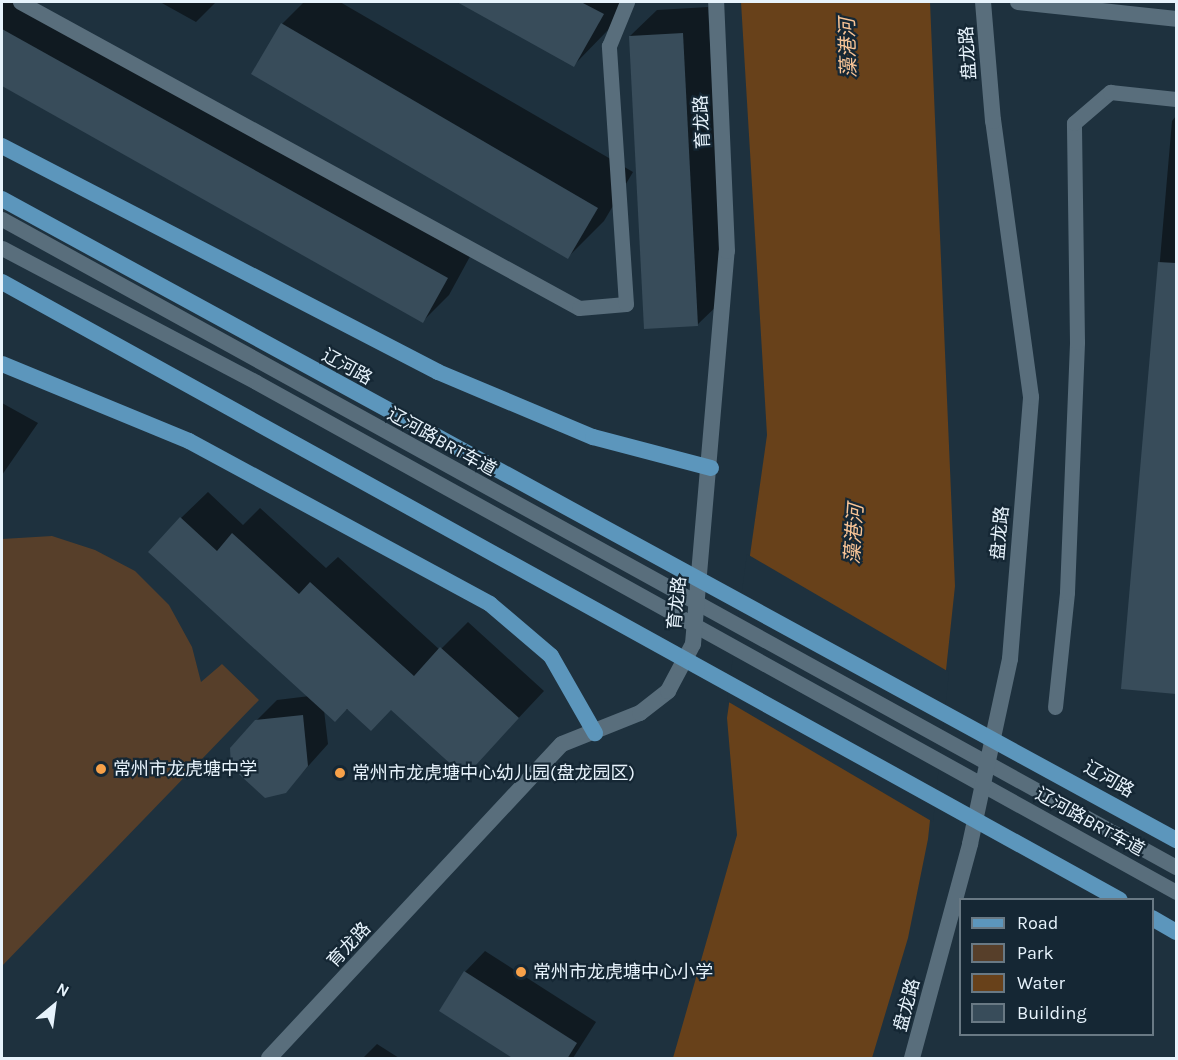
<!DOCTYPE html>
<html>
<head>
<meta charset="utf-8">
<style>
  body { margin:0 }
  #map { position:relative; width:1178px; height:1060px; overflow:hidden; background:#1e313e; font-family:Karla,"Noto Sans SC",sans-serif }
  div>[style] { position:absolute }
  [style*='--x'] { left:calc(var(--x)*1px); top:calc(var(--y)*1px); width:calc(var(--w)*1px); rotate:calc(var(--a)*1deg) }
  .green>* { inset:0; background:#573f2a }
  .water>* { inset:0; background:#68411a }
  .pier>* { inset:0; background:#1e313e }
  .shadow>* { inset:0; background:#0007 }
  .building>* { inset:0; background:#384c5a }
  .service>* { height:15px; margin:-7.5px; padding:0 7.5px; transform-origin:7.5px; border-radius:7.5px; background:#596e7c }
  .minor>* { height:16px; margin:-8px; padding:0 8px; transform-origin:8px; border-radius:8px; background:#596e7c }
  .primary>* { height:16px; margin:-8px; padding:0 8px; transform-origin:8px; border-radius:8px; background:#5c96bc }
  .dots>* { width:16px; height:16px; translate:-50% -50%; box-sizing:border-box; border:3px solid #152734; border-radius:50% }
  span { translate:-50% -50%; white-space:nowrap; text-align:center; line-height:1.15; -webkit-text-stroke:4.5px #152734; paint-order:stroke }
  .street-label { font-size:18px; color:#e7f3fc }
  .poi-label { font-size:18px; color:#e7f3fc }
  .left { translate:0 -50%; text-align:left }
  .water-label { font-size:20px; color:#f9c597; font-style:italic }
  .frame { position:absolute; inset:0; border:3px solid #e7f3fc; pointer-events:none }
  .legend { position:absolute; left:959px; top:898px; width:195px; height:138px; box-sizing:border-box; background:#152734; border:2px solid #697984; margin:0; padding:8px 10px; list-style:none; font-size:18px; color:#e7f3fc }
  .legend li { display:flex; align-items:center; gap:12px; height:30px }
  .legend b { width:30px; border:2px solid #697984 }
  .north { position:absolute; left:24px; top:976px; width:60px; height:60px; -webkit-text-stroke:4px #152734; paint-order:stroke; rotate:29deg; font-size:16px; font-weight:700; line-height:24px; text-align:center; color:#e7f3fc }
  .north::after { content:''; display:block; margin:auto; width:21px; height:27px; background:#e7f3fc; clip-path:polygon(50% 0,100% 100%,50% 72%,0 100%) }
</style>
</head>
<body>
<div id="map">
  <div class="green">
    <div style="clip-path:polygon(52px 536px,95px 550px,135px 571px,169px 605px,192px 647px,201px 682px,222px 664px,259px 700px,2px 966px,2px 539px)"></div>
  </div>
  <div class="water">
    <div style="clip-path:polygon(741px 2px,930px 2px,955px 586px,928px 839px,908px 938px,872px 1058px,673px 1058px,737px 835px,727px 718px,767px 435px)"></div>
  </div>
  <div class="pier">
    <div style="clip-path:polygon(747px 554px,949px 672px,933px 822px,727px 701px)"></div>
  </div>
  <div class="shadow">
    <div style="clip-path:polygon(2px 2px,28px 2px,473px 251px,449px 295px,423px 321px,2px 84px)"></div>
    <div style="clip-path:polygon(160px 2px,216px 2px,196px 22px)"></div>
    <div style="clip-path:polygon(304px 2px,340px 2px,633px 172px,604px 221px,568px 257px,282px 24px)"></div>
    <div style="clip-path:polygon(460px 2px,625px 2px,609px 29px,574px 65px)"></div>
    <div style="clip-path:polygon(708px 7px,724px 299px,697px 325px,630px 36px,657px 10px)"></div>
    <div style="clip-path:polygon(1176px 116px,1176px 693px,1123px 688px,1172px 121px)"></div>
    <div style="clip-path:polygon(2px 403px,38px 423px,2px 475px)"></div>
    <div style="clip-path:polygon(208px 492px,243px 525px,260px 508px,326px 568px,338px 557px,440px 650px,468px 622px,544px 691px,465px 775px,392px 709px,324px 710px,328px 744px,285px 792px,256px 721px,277px 700px,310px 696px,181px 518px)"></div>
    <div style="clip-path:polygon(485px 951px,596px 1022px,573px 1058px,517px 1058px,465px 972px)"></div>
    <div style="clip-path:polygon(377px 1044px,399px 1058px,363px 1058px)"></div>
  </div>
  <div class="building">
    <div style="clip-path:polygon(457px 2px,581px 2px,604px 14px,574px 67px)"></div>
    <div style="clip-path:polygon(281px 23px,598px 208px,568px 259px,251px 74px)"></div>
    <div style="clip-path:polygon(2px 29px,448px 278px,423px 323px,2px 86px)"></div>
    <div style="clip-path:polygon(683px 33px,698px 326px,644px 329px,629px 36px)"></div>
    <div style="clip-path:polygon(1158px 262px,1176px 263px,1176px 694px,1121px 689px)"></div>
    <div style="clip-path:polygon(180px 517px,217px 551px,232px 533px,299px 594px,310px 582px,414px 676px,440px 647px,519px 718px,465px 777px,391px 710px,371px 731px,347px 709px,335px 722px,148px 552px)"></div>
    <div style="clip-path:polygon(303px 715px,308px 766px,286px 793px,265px 798px,231px 767px,230px 748px,255px 720px)"></div>
    <div style="clip-path:polygon(464px 971px,577px 1043px,567px 1059px,514px 1059px,439px 1011px)"></div>
  </div>
  <div class="service">
    <div style="--x:20;--y:2;--w:637;--a:28.7"></div>
    <div style="--x:579;--y:308;--w:47;--a:-4.9"></div>
    <div style="--x:626;--y:304;--w:259;--a:-93.8"></div>
    <div style="--x:609;--y:46;--w:48;--a:-67.8"></div>
    <div style="--x:2;--y:219;--w:1341;--a:28.9"></div>
    <div style="--x:2;--y:248;--w:287;--a:27.8"></div>
    <div style="--x:256;--y:382;--w:1052;--a:29"></div>
    <div style="--x:1055;--y:707;--w:116;--a:-84"></div>
    <div style="--x:1067;--y:592;--w:250;--a:-87.7"></div>
    <div style="--x:1077;--y:342;--w:219;--a:-90.8"></div>
    <div style="--x:1074;--y:123;--w:48;--a:-40.7"></div>
    <div style="--x:1110;--y:92;--w:66;--a:6.1"></div>
  </div>
  <div class="minor">
    <div style="--x:1018;--y:2;--w:159;--a:6.1"></div>
    <div style="--x:269;--y:1058;--w:429;--a:-47"></div>
    <div style="--x:562;--y:744;--w:84;--a:-21.7"></div>
    <div style="--x:640;--y:713;--w:36;--a:-38"></div>
    <div style="--x:668;--y:691;--w:53;--a:-62"></div>
    <div style="--x:693;--y:644;--w:394;--a:-85.1"></div>
    <div style="--x:727;--y:251;--w:249;--a:-92.5"></div>
    <div style="--x:912;--y:1058;--w:222;--a:-74.8"></div>
    <div style="--x:970;--y:844;--w:189;--a:-77.8"></div>
    <div style="--x:1010;--y:659;--w:263;--a:-85.4"></div>
    <div style="--x:1031;--y:397;--w:279;--a:-97.8"></div>
    <div style="--x:993;--y:121;--w:119;--a:-94.8"></div>
  </div>
  <div class="primary">
    <div style="--x:2;--y:146;--w:491;--a:27.4"></div>
    <div style="--x:438;--y:372;--w:168;--a:22.8"></div>
    <div style="--x:593;--y:437;--w:122;--a:14.7"></div>
    <div style="--x:2;--y:199;--w:1338;--a:28.63"></div>
    <div style="--x:2;--y:282;--w:1277;--a:28.93"></div>
    <div style="--x:2;--y:364;--w:202;--a:22.4"></div>
    <div style="--x:189;--y:441;--w:342;--a:28.4"></div>
    <div style="--x:490;--y:604;--w:80;--a:40.4"></div>
    <div style="--x:551;--y:656;--w:89;--a:60.3"></div>
    <div style="--x:1152;--y:918;--w:28;--a:30"></div>
  </div>
  <div class="dots">
    <div style="left:101px;top:769px;background:#f7a149"></div>
    <div style="left:340px;top:773px;background:#f7a149"></div>
    <div style="left:521px;top:972px;background:#f7a149"></div>
  </div>
  <div class="street-label">
    <span style="left:968px;top:53px;rotate:-94deg">盘龙路</span>
    <span style="left:702px;top:122px;rotate:-93deg">育龙路</span>
    <span style="left:347px;top:367px;rotate:29deg">辽河路</span>
    <span style="left:442px;top:442px;rotate:29deg">辽河路BRT车道</span>
    <span style="left:1000px;top:533px;rotate:-85deg">盘龙路</span>
    <span style="left:677px;top:603px;rotate:-84deg">育龙路</span>
    <span style="left:1109px;top:779px;rotate:30deg">辽河路</span>
    <span style="left:1090px;top:822px;rotate:29deg">辽河路BRT车道</span>
    <span style="left:349px;top:945px;rotate:-47deg">育龙路</span>
    <span style="left:907px;top:1005px;rotate:-75deg">盘龙路</span>
  </div>
  <div class="poi-label">
    <span class="left" style="left:113px;top:769px">常州市龙虎塘中学</span>
    <span class="left" style="left:352px;top:773px">常州市龙虎塘中心幼儿园(盘龙园区)</span>
    <span class="left" style="left:533px;top:972px">常州市龙虎塘中心小学</span>
  </div>
  <div class="water-label">
    <span style="left:848px;top:48px;rotate:-92deg">藻港河</span>
    <span style="left:854px;top:534px;rotate:-86deg">藻港河</span>
  </div>
  <div class="frame"></div>
  <ul class="legend">
  <li><b style="height:8px;background:#5c96bc"></b>Road</li>
  <li><b style="height:16px;background:#573f2a"></b>Park</li>
  <li><b style="height:16px;background:#68411a"></b>Water</li>
  <li><b style="height:16px;background:#384c5a"></b>Building</li>
  </ul>
  <div class="north">N</div>
</div>
</body>
</html>
